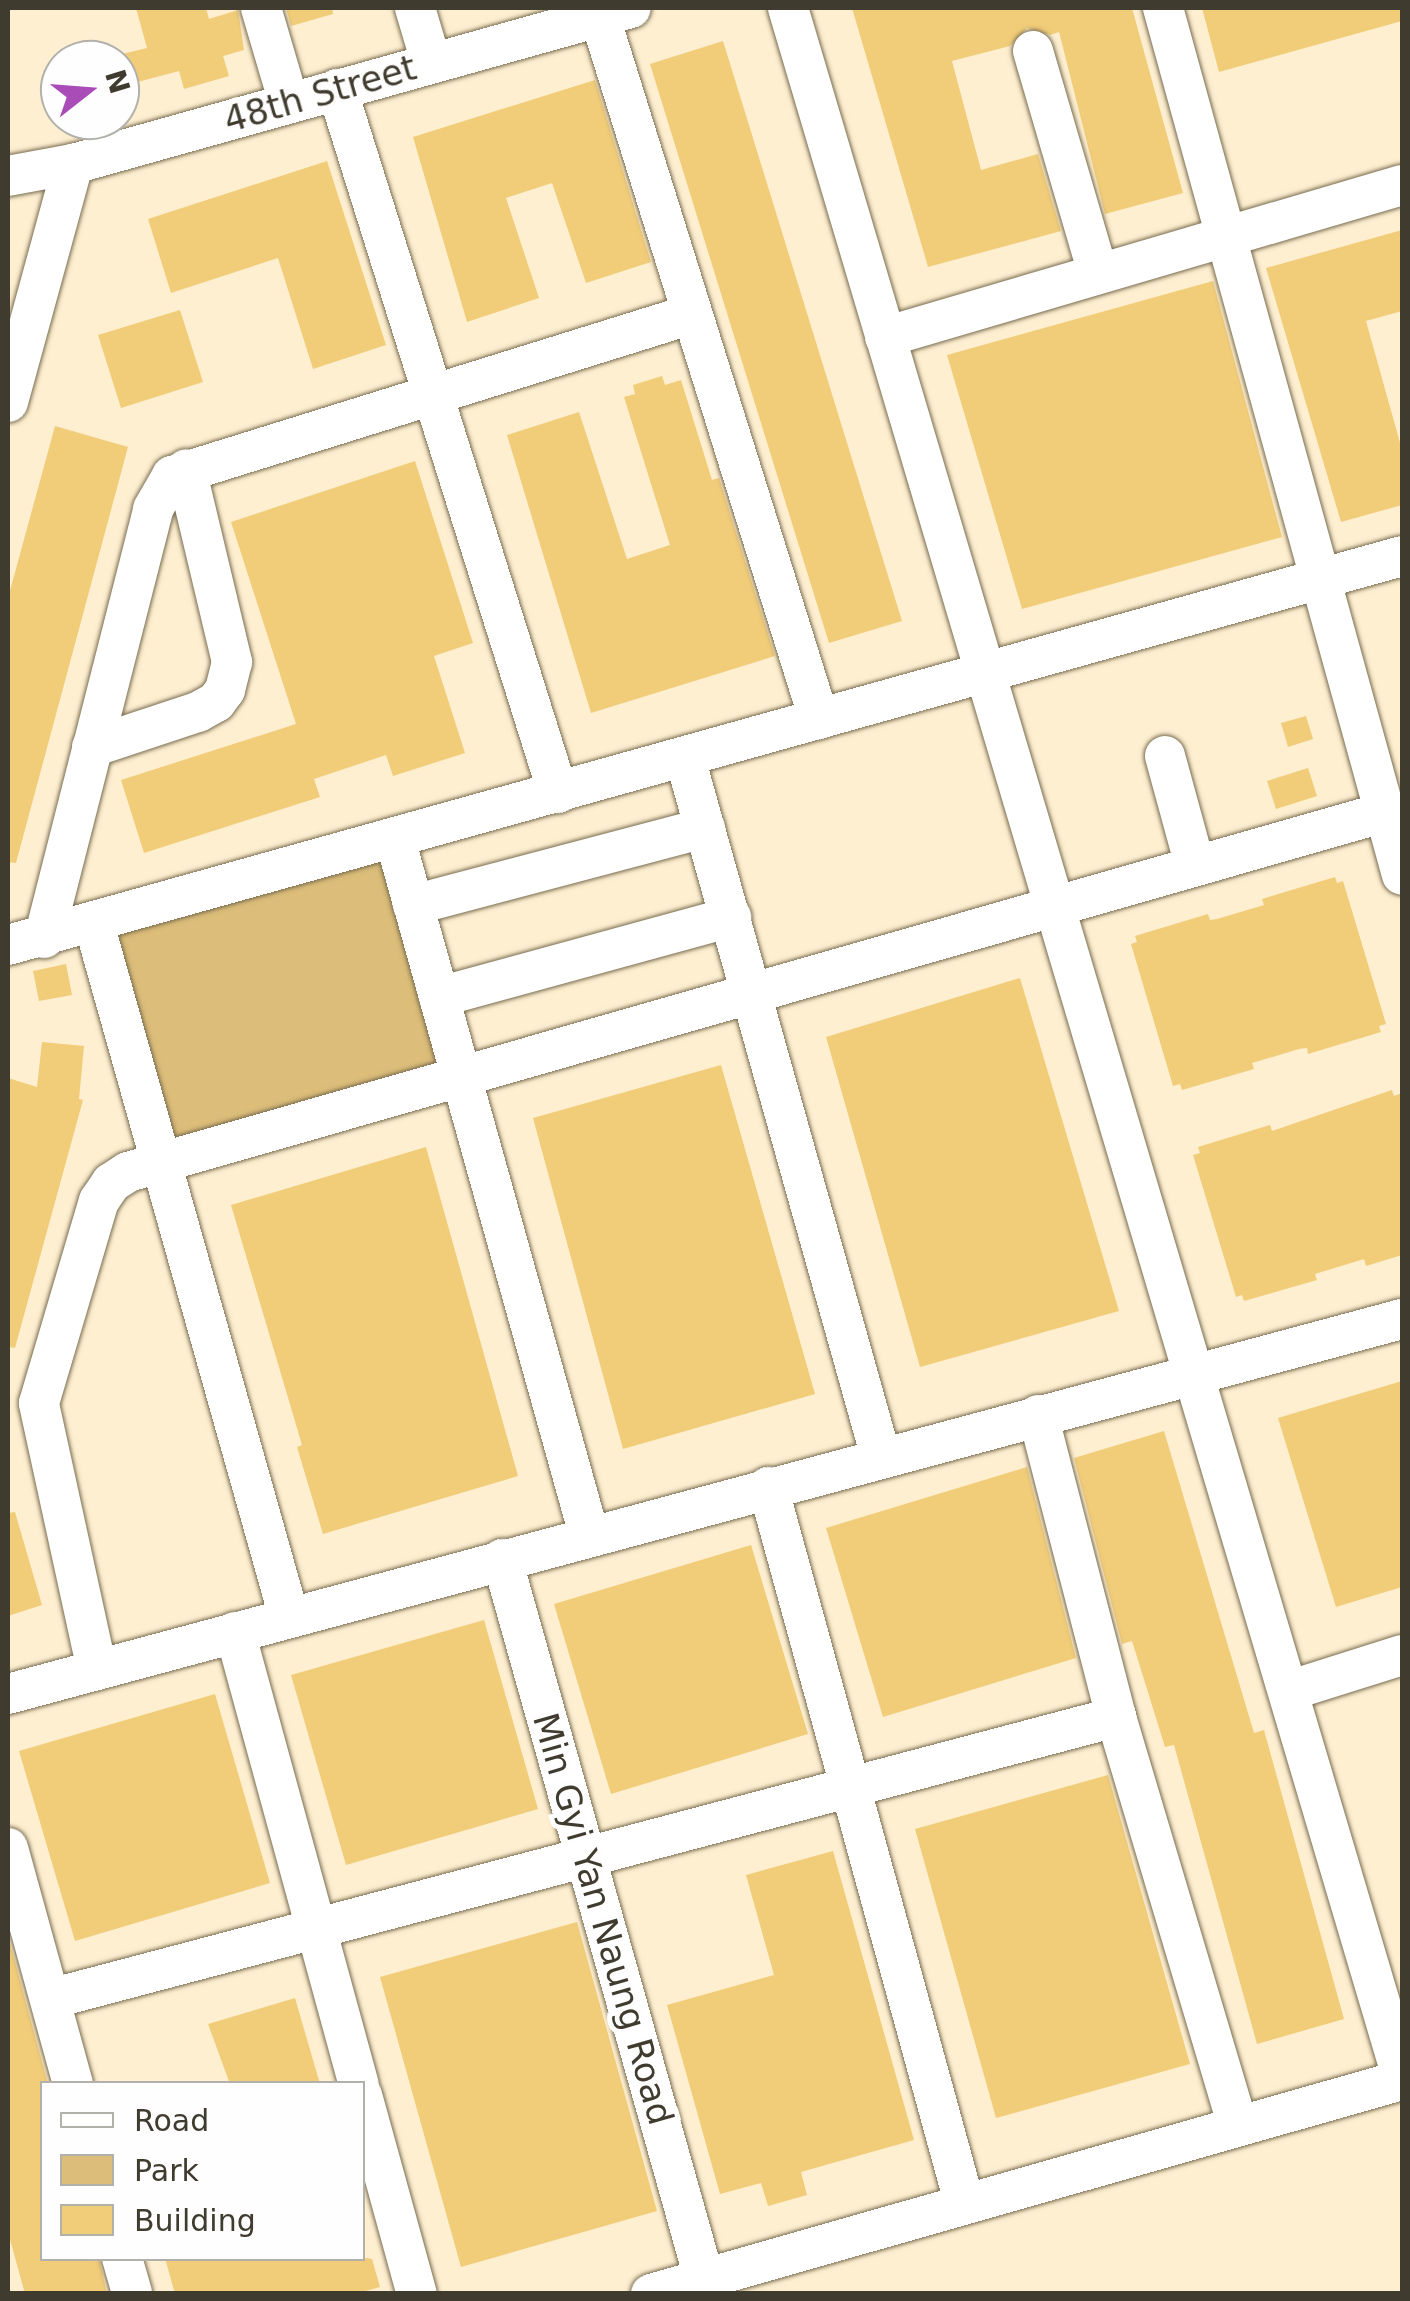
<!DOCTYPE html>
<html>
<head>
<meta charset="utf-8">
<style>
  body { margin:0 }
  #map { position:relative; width:1410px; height:2301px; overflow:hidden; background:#feefd0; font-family:"DejaVu Sans",sans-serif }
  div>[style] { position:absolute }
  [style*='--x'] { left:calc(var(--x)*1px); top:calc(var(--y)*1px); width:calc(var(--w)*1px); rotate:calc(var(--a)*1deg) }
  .green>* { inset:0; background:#dcbd79 }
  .building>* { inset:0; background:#f1cc79 }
  .roads { filter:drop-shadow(0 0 2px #786c50) drop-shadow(0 0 2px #786c50) }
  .minor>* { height:40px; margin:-20px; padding:0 20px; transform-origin:20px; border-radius:20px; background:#fff }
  span { translate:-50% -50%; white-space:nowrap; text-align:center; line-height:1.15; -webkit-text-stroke:10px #fefefe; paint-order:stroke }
  .street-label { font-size:35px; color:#403b2f }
  .frame { position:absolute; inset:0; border:10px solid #403b2f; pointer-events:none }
  .legend { position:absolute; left:40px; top:2081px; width:325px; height:180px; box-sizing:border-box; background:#fefefe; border:2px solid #b2b0ab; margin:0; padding:12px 18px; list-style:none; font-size:30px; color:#403b2f }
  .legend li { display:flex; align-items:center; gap:20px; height:50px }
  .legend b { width:50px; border:2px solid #b2b0ab }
  .north { position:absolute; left:40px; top:40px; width:100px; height:100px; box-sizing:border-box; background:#fefefe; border:2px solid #b2b0ab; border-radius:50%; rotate:73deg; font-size:28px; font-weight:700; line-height:40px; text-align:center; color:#403b2f }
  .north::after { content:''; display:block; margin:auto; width:35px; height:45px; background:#a94cb7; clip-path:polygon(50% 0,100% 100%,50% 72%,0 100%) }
</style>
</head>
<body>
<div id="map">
  <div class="green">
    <div style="clip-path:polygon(384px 854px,442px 1063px,172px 1139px,113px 931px)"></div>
  </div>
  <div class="building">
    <div style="clip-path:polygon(136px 8px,206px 8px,209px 19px,238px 10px,244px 50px,223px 56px,229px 76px,184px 89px,179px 71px,130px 84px,122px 54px,147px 48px)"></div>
    <div style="clip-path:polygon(286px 8px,332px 8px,333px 14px,291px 26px)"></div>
    <div style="clip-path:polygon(852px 8px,1132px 8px,1183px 193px,1105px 214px,1059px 32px,1050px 35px,1027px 28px,1010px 46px,952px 61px,981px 170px,1038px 154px,1061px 231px,928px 267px)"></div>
    <div style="clip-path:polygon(1202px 8px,1402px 8px,1402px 21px,1219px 72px)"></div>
    <div style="clip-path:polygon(723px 41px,902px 621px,829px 643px,650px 64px)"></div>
    <div style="clip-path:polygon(595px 80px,651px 262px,586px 283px,552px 183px,506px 198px,539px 298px,467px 322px,413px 137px)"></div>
    <div style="clip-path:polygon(327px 161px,386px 345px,313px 369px,278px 258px,171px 293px,148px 219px)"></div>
    <div style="clip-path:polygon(1402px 230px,1402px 311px,1366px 321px,1402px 450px,1402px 505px,1341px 522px,1266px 268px)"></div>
    <div style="clip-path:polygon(1213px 281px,1282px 537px,1022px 609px,947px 355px)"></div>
    <div style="clip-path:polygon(180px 310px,203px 382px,121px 408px,98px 335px)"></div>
    <div style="clip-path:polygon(662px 376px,665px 385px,681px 380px,712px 480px,719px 478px,775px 656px,591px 713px,507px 435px,579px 412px,627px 559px,670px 545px,624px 397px,635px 394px,633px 385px)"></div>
    <div style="clip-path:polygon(55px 426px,128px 447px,16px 863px,8px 862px,8px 598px)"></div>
    <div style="clip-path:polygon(415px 461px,473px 643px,434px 656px,465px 753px,393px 776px,386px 755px,314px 779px,320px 797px,144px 853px,121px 780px,296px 724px,231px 522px)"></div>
    <div style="clip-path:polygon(1306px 716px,1313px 739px,1288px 747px,1281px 723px)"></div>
    <div style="clip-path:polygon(1308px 768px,1317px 796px,1276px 809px,1267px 781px)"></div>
    <div style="clip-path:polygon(1335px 877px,1337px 883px,1343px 881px,1386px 1024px,1379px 1026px,1381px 1032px,1308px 1054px,1307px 1048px,1299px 1049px,1252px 1063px,1254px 1069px,1182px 1090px,1180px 1084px,1173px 1086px,1131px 944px,1137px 942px,1135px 936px,1208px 914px,1210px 920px,1217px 919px,1264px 905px,1262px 899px)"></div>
    <div style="clip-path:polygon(66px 964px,72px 995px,39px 1001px,33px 971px)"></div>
    <div style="clip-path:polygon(1020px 978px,1119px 1311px,920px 1367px,826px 1037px)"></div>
    <div style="clip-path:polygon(42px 1042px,84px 1046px,79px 1099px,83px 1100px,15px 1348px,8px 1347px,8px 1078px,37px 1087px)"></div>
    <div style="clip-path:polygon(721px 1065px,815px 1394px,623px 1449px,533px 1118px)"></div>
    <div style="clip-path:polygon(1392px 1090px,1394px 1096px,1402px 1093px,1402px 1255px,1366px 1266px,1364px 1259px,1315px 1274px,1317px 1280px,1244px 1301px,1242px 1295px,1236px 1297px,1193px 1155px,1200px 1153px,1198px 1147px,1270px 1125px,1272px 1131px)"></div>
    <div style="clip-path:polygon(426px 1147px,518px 1476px,323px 1534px,297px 1447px,302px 1445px,231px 1205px)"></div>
    <div style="clip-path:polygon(1402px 1381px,1402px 1587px,1336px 1607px,1278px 1418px)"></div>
    <div style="clip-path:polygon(1164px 1431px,1254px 1733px,1264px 1730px,1344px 2019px,1257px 2044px,1174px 1745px,1165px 1747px,1132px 1641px,1122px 1644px,1074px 1458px)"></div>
    <div style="clip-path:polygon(1027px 1467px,1076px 1658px,883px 1717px,826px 1528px)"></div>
    <div style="clip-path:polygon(15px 1512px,42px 1605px,8px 1616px,8px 1513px)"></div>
    <div style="clip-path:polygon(751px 1545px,808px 1734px,611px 1794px,554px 1604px)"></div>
    <div style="clip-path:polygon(484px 1620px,538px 1809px,346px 1865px,291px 1675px)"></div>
    <div style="clip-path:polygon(215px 1694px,270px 1883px,75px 1941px,19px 1751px)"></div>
    <div style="clip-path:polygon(1108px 1775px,1190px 2064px,996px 2118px,915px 1829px)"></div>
    <div style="clip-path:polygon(833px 1851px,914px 2140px,801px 2172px,807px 2195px,768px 2206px,761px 2183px,720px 2194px,667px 2005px,774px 1975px,746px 1875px)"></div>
    <div style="clip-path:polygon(577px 1922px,657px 2211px,461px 2267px,380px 1977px)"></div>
    <div style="clip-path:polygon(8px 1936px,48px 2084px,42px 2084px,42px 2258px,99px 2258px,107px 2294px,25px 2294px,8px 2232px)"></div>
    <div style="clip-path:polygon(295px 1998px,320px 2084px,230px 2084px,208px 2024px)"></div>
    <div style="clip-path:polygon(165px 2258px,367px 2258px,372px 2259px,380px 2287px,355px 2294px,175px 2294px)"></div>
  </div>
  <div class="roads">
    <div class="minor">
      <div style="--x:261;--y:8;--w:99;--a:73.6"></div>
      <div style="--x:415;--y:8;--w:56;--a:73.5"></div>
      <div style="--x:597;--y:8;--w:745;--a:72.66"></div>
      <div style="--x:788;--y:8;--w:2158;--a:73.47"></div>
      <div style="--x:1163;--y:8;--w:899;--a:74.59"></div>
      <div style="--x:1033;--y:51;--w:232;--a:73.7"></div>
      <div style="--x:337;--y:89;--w:738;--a:72.57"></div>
      <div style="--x:8;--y:176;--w:66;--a:-10.5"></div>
      <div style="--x:73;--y:164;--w:579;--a:-15.62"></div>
      <div style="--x:885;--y:337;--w:539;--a:-16.38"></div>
      <div style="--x:8;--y:402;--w:247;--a:-74.7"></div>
      <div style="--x:92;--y:747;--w:112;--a:-18.3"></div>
      <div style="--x:198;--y:712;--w:21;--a:-29"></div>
      <div style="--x:216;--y:702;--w:15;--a:-53"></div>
      <div style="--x:225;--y:690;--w:29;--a:-76"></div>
      <div style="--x:232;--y:662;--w:198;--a:-103.4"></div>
      <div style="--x:1165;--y:756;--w:114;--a:74.7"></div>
      <div style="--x:685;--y:758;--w:726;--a:74.34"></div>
      <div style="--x:395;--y:839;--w:723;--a:74.42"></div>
      <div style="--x:413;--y:905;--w:302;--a:-14.8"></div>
      <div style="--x:94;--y:924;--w:720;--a:74.28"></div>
      <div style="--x:44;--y:938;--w:443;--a:-75.7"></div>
      <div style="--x:153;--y:509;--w:38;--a:-60"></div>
      <div style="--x:172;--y:476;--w:545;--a:-17.3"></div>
      <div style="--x:8;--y:945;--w:1447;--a:-15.59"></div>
      <div style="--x:439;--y:997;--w:303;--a:-15.3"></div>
      <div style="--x:1038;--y:1415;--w:312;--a:75.5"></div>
      <div style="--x:1116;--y:1717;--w:427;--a:73.4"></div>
      <div style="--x:768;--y:1487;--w:741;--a:74.67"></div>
      <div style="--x:502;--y:1559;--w:747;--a:74.31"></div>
      <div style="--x:235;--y:1632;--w:469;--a:74.7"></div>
      <div style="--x:97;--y:1670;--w:273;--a:-102.3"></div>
      <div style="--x:39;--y:1403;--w:211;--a:-73.5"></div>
      <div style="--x:99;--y:1201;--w:22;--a:-56"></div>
      <div style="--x:111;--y:1183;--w:20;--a:-33"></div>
      <div style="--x:128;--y:1172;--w:1308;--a:-15.98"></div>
      <div style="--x:1288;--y:1691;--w:120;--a:-17.5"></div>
      <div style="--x:8;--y:1694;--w:1444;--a:-15.06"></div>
      <div style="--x:8;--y:1848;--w:245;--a:74.6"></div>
      <div style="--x:50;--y:1999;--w:1103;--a:-14.82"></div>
      <div style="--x:362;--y:2095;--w:206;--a:74.6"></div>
      <div style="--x:122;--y:2258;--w:37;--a:74"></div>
      <div style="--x:651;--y:2294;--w:781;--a:-15.91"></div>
    </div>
  </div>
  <div class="street-label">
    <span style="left:320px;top:94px;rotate:-16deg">48th Street</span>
    <span style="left:603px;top:1919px;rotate:74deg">Min Gyi Yan Naung Road</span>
  </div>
  <div class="frame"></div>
  <ul class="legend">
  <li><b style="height:12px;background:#fff"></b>Road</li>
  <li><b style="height:28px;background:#dcbd79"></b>Park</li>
  <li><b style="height:28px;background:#f1cc79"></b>Building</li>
  </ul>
  <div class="north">N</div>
</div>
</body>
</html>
